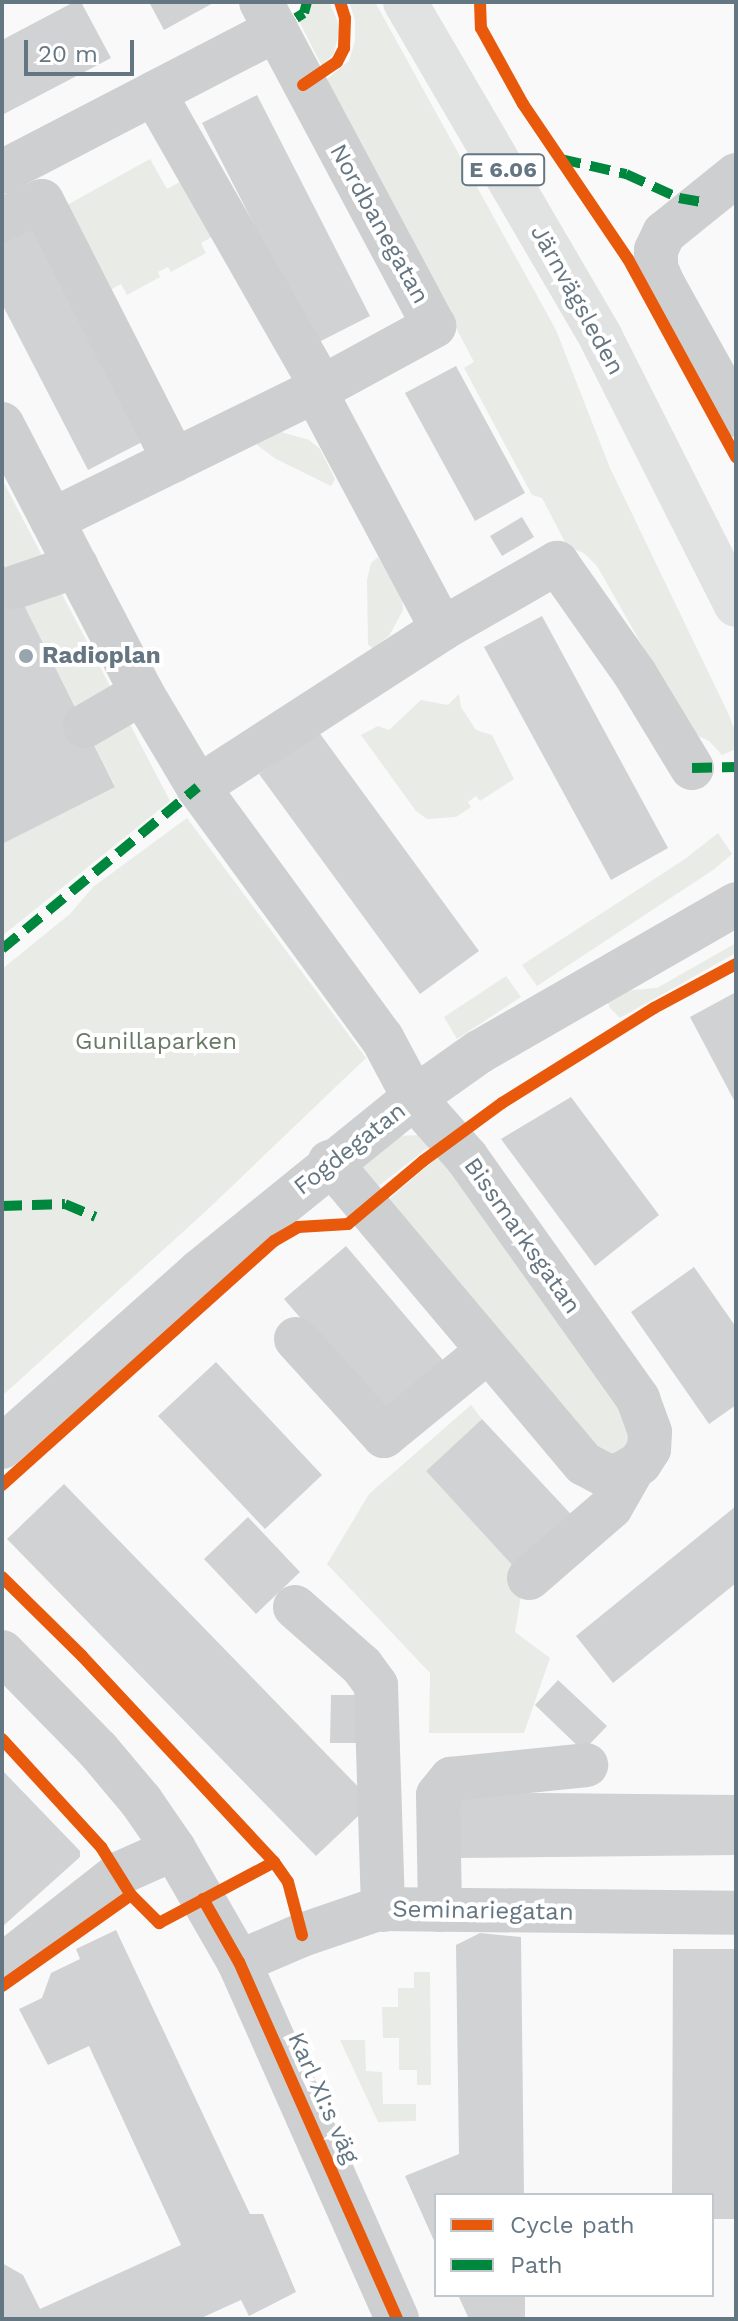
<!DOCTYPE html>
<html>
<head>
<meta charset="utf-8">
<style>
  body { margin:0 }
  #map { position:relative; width:738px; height:2321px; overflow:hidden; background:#f9f9f9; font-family:"Work Sans",sans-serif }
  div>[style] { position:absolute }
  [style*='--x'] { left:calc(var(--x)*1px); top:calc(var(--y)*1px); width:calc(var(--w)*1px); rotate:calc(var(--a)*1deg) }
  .green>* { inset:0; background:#e8ebe6 }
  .building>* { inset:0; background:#d0d2d3 }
  .minor>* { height:44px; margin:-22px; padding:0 22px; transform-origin:22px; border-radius:22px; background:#cecfd0 }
  .highway>* { height:44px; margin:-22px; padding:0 22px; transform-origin:22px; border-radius:22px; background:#e1e2e2 }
  .quiet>* { height:10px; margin-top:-5px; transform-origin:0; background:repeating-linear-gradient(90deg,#00873e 0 20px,transparent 0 30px) }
  .cycleway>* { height:12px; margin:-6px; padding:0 6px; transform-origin:6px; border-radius:6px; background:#e8590c }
  .dots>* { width:22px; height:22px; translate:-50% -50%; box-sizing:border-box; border:4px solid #fff; border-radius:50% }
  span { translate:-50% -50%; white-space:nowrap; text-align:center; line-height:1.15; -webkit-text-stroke:8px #fff; paint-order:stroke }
  .shield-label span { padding:2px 6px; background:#fff; border:2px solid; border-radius:6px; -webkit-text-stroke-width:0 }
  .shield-label { font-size:22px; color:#657683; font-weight:700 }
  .street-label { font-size:24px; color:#657683 }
  .poi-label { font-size:24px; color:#657683; font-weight:700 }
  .left { translate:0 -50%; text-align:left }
  .park-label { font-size:24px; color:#687a64 }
  .frame { position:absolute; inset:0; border:4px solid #657683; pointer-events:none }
  .legend { position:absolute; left:434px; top:2193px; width:280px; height:104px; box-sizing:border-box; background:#fff; border:2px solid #c1c8cd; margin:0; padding:10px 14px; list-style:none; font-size:24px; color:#657683 }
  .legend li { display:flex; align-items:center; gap:16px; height:40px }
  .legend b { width:40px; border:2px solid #c1c8cd }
  .scale { position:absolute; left:24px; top:40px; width:110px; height:36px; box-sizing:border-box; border:4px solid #657683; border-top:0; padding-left:10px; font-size:24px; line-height:28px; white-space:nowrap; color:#657683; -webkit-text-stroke:6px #fff; paint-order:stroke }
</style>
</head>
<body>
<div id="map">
  <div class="green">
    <div style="clip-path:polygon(299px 2px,329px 2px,337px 20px,339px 32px,334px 53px,322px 66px,296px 15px,302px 7px)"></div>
    <div style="clip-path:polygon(349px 2px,375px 2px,556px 330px,610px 468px,728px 713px,736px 733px,736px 749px,722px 755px,709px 741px,692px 733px,597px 566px,584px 553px,567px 546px,542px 498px,532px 495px,464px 368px,474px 362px,326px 80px,349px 61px,355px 41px,355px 20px)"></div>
    <div style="clip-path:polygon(150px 159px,167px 189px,189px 177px,219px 233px,201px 243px,206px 253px,171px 272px,168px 267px,158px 272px,160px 277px,127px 295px,121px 284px,103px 294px,67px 205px)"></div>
    <div style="clip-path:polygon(281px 432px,309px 440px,320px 449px,335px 479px,331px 486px,276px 459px,257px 445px,257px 440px)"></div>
    <div style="clip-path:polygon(2px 479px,170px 801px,2px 936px,2px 844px,115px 786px,2px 561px)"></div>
    <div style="clip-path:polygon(378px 557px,402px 594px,403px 610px,389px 636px,373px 648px,368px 645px,367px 580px,371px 563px)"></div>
    <div style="clip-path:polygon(459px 694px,461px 707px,476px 730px,492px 735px,514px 779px,480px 801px,476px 796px,468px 802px,471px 807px,456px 817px,427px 819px,416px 811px,361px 735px,378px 726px,389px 730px,421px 700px,448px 705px)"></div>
    <div style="clip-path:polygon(187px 818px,366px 1058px,206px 1211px,2px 1396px,2px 969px,70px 914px,93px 887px)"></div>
    <div style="clip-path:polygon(718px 833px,732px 854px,713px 870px,537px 986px,522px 965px,685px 859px)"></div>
    <div style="clip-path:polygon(736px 943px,736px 953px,620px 1018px,610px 1008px,607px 1001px,620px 991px,657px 988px)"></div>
    <div style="clip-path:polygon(506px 976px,521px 997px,457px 1039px,444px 1017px)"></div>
    <div style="clip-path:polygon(420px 1135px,434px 1143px,372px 1191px,362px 1164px,395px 1136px)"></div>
    <div style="clip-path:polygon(446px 1150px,632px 1411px,633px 1441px,615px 1454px,594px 1453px,386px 1202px)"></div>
    <div style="clip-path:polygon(471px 1405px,482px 1419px,426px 1471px,524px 1578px,515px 1632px,550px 1658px,524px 1733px,429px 1733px,430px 1673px,327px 1564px,369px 1494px)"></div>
    <div style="clip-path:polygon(414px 1972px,430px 1972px,431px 2085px,417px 2085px,417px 2070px,399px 2070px,399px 2038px,383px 2038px,382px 2007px,398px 2007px,398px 1988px,414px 1988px)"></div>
    <div style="clip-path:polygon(340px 2040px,365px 2040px,366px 2071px,382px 2072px,383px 2104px,416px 2104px,416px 2121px,378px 2122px)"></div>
  </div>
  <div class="building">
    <div style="clip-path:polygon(74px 2px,81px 2px,111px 58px,2px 115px,2px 40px)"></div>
    <div style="clip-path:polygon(149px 2px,215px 2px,164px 30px)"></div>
    <div style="clip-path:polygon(257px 95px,370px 316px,315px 344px,202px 123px)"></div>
    <div style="clip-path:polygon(28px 217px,144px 441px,88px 470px,2px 304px,2px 230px)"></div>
    <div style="clip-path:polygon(456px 366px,525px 493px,475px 521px,405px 393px)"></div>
    <div style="clip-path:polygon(522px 517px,534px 537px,502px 556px,490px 536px)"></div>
    <div style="clip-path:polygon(2px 561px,115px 787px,2px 844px)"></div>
    <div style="clip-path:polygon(542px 616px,668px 848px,611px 880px,484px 647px)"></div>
    <div style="clip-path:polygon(318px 731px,479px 951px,420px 994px,259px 774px)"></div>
    <div style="clip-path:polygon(736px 992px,736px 1104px,690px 1017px)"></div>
    <div style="clip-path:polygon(571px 1097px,659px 1215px,595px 1266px,501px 1139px)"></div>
    <div style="clip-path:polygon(346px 1246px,448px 1366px,388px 1419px,284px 1299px)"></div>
    <div style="clip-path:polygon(694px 1267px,736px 1327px,736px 1405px,709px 1424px,631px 1312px)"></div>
    <div style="clip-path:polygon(216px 1362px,322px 1475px,265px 1529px,158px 1416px)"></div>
    <div style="clip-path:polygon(482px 1419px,581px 1525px,524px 1578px,426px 1471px)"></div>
    <div style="clip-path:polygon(64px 1484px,373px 1802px,316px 1856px,7px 1539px)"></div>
    <div style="clip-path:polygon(736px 1506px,736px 1583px,613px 1683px,576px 1636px)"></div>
    <div style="clip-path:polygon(248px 1517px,300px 1572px,256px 1614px,204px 1559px)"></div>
    <div style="clip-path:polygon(558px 1680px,607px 1726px,583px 1751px,535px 1705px)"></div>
    <div style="clip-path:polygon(331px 1695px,357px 1695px,356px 1743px,330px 1743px)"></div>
    <div style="clip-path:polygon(2px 1770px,80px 1851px,80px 1857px,2px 1927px)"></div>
    <div style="clip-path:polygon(541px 1793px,736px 1795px,736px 1855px,454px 1858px,452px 1794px)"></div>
    <div style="clip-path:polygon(116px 1930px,250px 2214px,263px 2214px,296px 2292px,249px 2316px,241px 2300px,199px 2319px,2px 2319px,2px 2263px,23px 2275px,40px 2309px,181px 2245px,89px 2046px,48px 2065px,19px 2009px,42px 1998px,51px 1973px,80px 1959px,76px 1949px)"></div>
    <div style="clip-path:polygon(480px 1933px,521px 1937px,524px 2195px,436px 2195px,436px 2245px,405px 2176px,459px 2154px,456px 1945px)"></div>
    <div style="clip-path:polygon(673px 1949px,736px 1949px,736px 2219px,712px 2219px,712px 2195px,672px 2195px)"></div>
    <div style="clip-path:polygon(458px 2295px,525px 2295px,525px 2319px,469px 2319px)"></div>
  </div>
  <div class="minor">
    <div style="--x:154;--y:93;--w:339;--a:60.3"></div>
    <div style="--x:2;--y:172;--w:309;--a:-27.4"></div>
    <div style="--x:736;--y:175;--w:92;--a:141.1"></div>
    <div style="--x:664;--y:233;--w:19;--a:115"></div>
    <div style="--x:656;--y:250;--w:17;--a:90"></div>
    <div style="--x:656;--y:267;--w:16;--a:68"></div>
    <div style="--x:662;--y:282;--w:152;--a:60.9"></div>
    <div style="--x:2;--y:220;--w:44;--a:-25.4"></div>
    <div style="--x:42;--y:201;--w:291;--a:63"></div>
    <div style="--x:315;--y:391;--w:270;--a:61.9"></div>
    <div style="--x:2;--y:424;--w:303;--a:62.5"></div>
    <div style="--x:142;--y:693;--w:109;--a:59.2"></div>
    <div style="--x:198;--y:787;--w:311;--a:53.8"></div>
    <div style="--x:382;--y:1038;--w:68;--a:61.9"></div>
    <div style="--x:414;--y:1098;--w:80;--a:48.5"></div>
    <div style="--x:467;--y:1158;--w:296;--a:54.6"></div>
    <div style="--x:638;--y:1399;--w:35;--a:70"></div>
    <div style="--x:650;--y:1432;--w:17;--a:93"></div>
    <div style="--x:649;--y:1449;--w:17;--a:123"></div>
    <div style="--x:640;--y:1463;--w:23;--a:149"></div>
    <div style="--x:620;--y:1475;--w:13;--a:176"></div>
    <div style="--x:607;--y:1476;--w:26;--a:-152"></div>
    <div style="--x:584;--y:1464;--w:395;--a:-130.1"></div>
    <div style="--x:52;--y:520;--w:293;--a:-26.1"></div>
    <div style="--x:315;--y:391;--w:136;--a:-28.6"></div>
    <div style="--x:434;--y:326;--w:367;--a:-118.1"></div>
    <div style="--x:15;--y:587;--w:65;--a:-18.7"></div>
    <div style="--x:85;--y:726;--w:66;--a:-30.1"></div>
    <div style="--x:198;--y:787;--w:291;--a:-32.9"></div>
    <div style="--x:442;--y:629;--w:133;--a:-29.9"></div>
    <div style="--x:557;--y:563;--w:136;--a:54.9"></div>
    <div style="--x:635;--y:674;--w:110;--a:58.8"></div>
    <div style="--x:296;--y:1339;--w:131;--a:47.8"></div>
    <div style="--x:384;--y:1436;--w:134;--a:-39.3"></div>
    <div style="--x:2;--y:1447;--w:265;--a:-41.6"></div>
    <div style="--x:200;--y:1271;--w:275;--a:-39"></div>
    <div style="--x:414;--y:1098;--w:80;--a:-35.3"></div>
    <div style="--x:479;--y:1052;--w:297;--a:-29.9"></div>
    <div style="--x:529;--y:1578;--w:108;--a:-40.9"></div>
    <div style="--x:611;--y:1507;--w:43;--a:-60.4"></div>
    <div style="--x:295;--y:1607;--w:89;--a:41.4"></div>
    <div style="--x:362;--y:1666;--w:24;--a:54"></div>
    <div style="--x:376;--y:1685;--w:225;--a:88.2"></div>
    <div style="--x:2;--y:1652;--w:137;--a:45.6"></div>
    <div style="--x:98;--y:1750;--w:67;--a:49.9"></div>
    <div style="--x:141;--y:1801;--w:58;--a:55.5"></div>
    <div style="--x:174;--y:1849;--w:130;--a:60.1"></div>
    <div style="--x:239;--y:1962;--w:390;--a:66.1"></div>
    <div style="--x:440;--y:1910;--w:115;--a:-91"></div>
    <div style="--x:438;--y:1795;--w:21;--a:-51"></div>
    <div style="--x:451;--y:1779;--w:136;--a:-5.9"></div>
    <div style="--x:239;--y:1962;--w:69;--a:-23.2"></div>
    <div style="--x:302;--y:1935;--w:80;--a:-18.9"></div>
    <div style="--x:378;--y:1909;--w:358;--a:0.6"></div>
    <div style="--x:2;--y:1966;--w:150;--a:-38.2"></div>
    <div style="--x:120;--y:1873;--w:59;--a:-24"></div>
  </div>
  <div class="highway">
    <div style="--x:405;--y:2;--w:389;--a:59.7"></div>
    <div style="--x:601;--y:338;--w:299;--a:63.2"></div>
  </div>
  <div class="quiet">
    <div style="--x:296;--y:18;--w:9;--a:-32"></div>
    <div style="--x:304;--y:13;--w:11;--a:-75"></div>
    <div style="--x:561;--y:159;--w:67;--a:13"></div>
    <div style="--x:626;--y:174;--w:58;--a:24.4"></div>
    <div style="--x:679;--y:198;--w:23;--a:10"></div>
    <div style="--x:692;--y:768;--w:44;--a:-1.3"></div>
    <div style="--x:2;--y:949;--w:254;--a:-39.6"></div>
    <div style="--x:2;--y:1206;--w:63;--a:-1.8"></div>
    <div style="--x:65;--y:1204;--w:33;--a:23"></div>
  </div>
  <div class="cycleway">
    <div style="--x:480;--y:2;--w:26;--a:88"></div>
    <div style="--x:481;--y:28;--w:87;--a:61.1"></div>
    <div style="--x:523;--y:104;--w:187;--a:55.9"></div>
    <div style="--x:628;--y:259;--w:226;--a:61.4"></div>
    <div style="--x:303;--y:85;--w:41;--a:-34.1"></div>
    <div style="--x:337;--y:62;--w:16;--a:-63"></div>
    <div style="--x:344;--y:48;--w:30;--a:-88"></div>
    <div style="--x:345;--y:18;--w:17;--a:-107"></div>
    <div style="--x:2;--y:1485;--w:365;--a:-41.9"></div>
    <div style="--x:274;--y:1241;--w:28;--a:-30"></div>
    <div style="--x:298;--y:1227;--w:50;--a:-3.4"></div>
    <div style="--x:348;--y:1224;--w:98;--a:-40"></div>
    <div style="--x:423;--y:1161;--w:98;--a:-36.3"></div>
    <div style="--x:502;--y:1103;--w:179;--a:-32"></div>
    <div style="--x:654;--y:1008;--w:93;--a:-28.2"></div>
    <div style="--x:2;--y:1577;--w:112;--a:44.6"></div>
    <div style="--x:82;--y:1656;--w:282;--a:47"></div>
    <div style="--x:274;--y:1862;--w:24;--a:55"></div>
    <div style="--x:288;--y:1882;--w:55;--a:75.2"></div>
    <div style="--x:2;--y:1739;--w:147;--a:47.5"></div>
    <div style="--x:101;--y:1847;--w:57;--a:58"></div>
    <div style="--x:131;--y:1895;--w:40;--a:45"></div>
    <div style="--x:159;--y:1923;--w:130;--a:-27.9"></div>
    <div style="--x:203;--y:1899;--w:73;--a:60.3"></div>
    <div style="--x:239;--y:1962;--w:390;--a:66.1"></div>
    <div style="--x:2;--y:1986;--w:158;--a:-35.2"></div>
  </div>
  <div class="dots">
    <div style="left:26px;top:656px;background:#99a4ac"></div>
  </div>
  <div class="shield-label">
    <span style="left:503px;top:170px">E 6.06</span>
  </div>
  <div class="street-label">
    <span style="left:379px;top:224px;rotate:61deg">Nordbanegatan</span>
    <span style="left:577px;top:300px;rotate:61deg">Järnvägsleden</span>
    <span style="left:350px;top:1149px;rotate:-38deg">Fogdegatan</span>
    <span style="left:522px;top:1236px;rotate:55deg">Bissmarksgatan</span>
    <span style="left:483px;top:1911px;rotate:1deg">Seminariegatan</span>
    <span style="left:323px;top:2098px;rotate:66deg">Karl XI:s väg</span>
  </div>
  <div class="poi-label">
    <span class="left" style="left:42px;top:656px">Radioplan</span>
  </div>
  <div class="park-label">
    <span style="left:156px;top:1042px">Gunillaparken</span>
  </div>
  <div class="frame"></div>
  <ul class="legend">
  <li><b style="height:10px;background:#e8590c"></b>Cycle path</li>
  <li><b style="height:10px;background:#00873e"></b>Path</li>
  </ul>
  <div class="scale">20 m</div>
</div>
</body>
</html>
